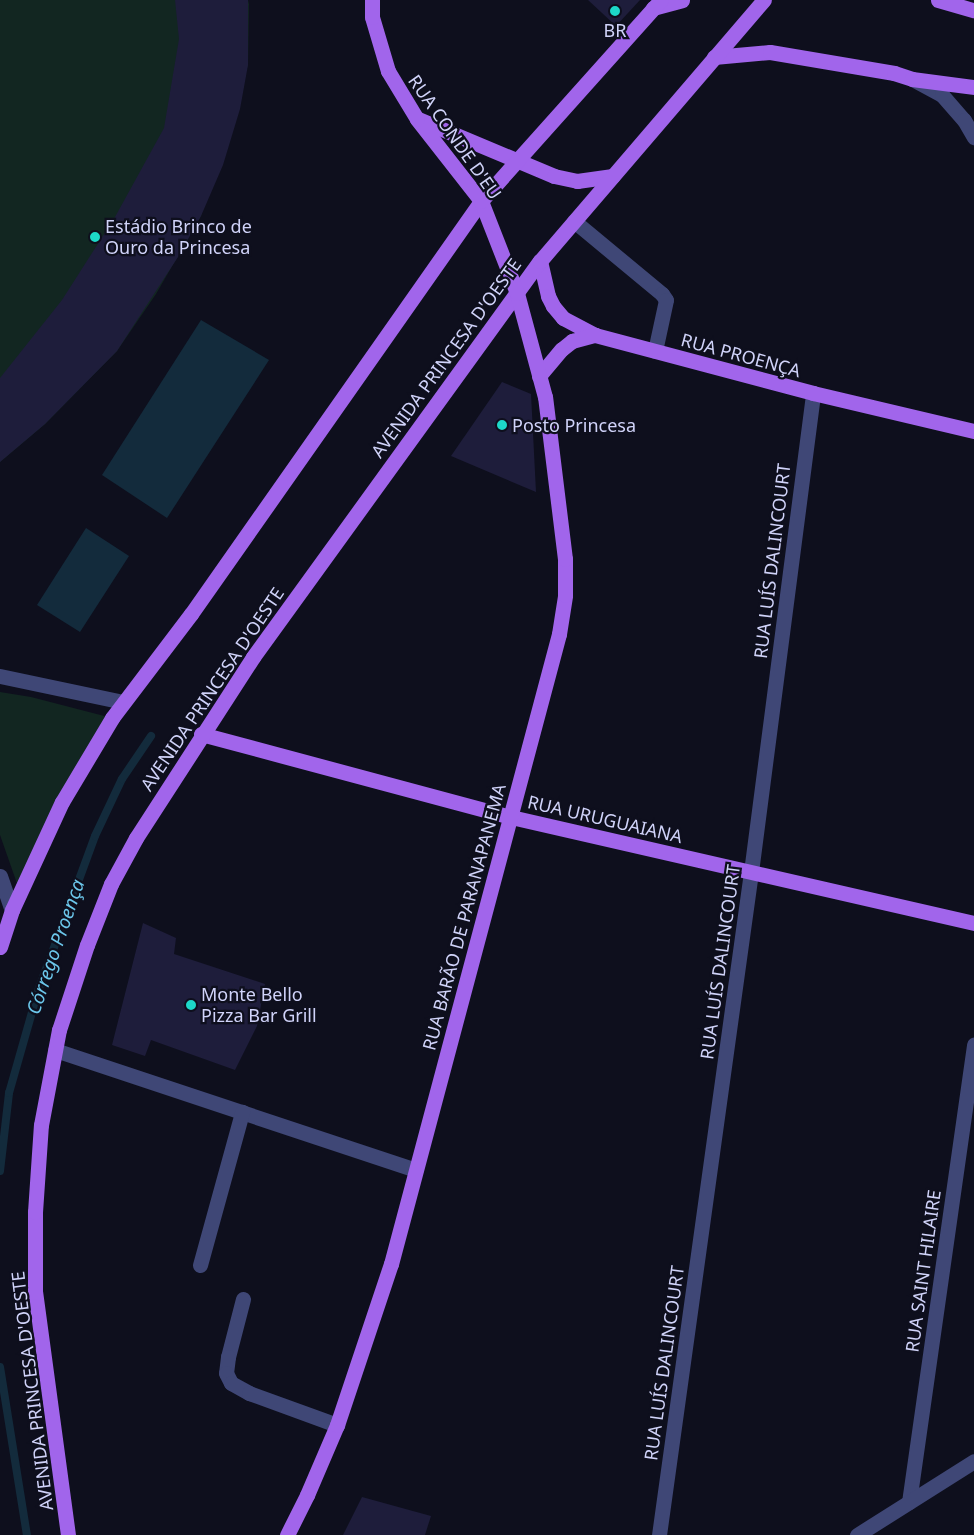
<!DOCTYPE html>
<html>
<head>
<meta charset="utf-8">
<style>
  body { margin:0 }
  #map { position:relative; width:974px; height:1535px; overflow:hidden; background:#0e0f1d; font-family:"Noto Sans",sans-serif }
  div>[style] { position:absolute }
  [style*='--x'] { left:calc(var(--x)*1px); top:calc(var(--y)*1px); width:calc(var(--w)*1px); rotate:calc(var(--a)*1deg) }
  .green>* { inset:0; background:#122621 }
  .water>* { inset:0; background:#132b3c }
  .stream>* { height:8px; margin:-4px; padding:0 4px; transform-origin:4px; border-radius:4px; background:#132b3c }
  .building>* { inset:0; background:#1e1d3b }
  .minor>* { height:15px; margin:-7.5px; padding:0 7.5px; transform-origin:7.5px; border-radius:7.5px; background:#3f4776 }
  .major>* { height:15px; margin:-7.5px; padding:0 7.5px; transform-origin:7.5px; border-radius:7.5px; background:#a165eb }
  .dots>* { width:14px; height:14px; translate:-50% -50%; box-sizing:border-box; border:2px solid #0e0f1d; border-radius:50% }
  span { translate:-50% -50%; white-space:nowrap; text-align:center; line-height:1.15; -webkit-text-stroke:4.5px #0e0f1d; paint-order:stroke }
  .poi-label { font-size:18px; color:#d0d3f9 }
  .left { translate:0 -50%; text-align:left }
  .street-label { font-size:18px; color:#d0d3f9 }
  .water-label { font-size:19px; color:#6cc7eb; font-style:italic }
</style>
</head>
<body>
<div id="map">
  <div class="green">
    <div style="clip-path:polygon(0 0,248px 0,249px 4px,248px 65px,201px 216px,156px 294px,117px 351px,45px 424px,0 462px)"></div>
    <div style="clip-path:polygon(0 692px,31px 697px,112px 718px,20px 892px,0 835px)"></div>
  </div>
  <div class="water">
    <div style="clip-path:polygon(201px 320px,269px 360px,167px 518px,102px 475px)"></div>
    <div style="clip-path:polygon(86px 528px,129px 556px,80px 632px,37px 605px)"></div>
  </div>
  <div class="stream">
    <div style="--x:0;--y:1171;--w:79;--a:-83.4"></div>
    <div style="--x:9;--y:1093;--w:106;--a:-74.1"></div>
    <div style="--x:38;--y:991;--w:165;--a:-69.8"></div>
    <div style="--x:95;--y:836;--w:63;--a:-64.7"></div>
    <div style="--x:122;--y:779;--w:52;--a:-56"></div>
    <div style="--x:0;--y:1367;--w:170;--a:80.9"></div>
  </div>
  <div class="building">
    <div style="clip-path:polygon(175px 0,248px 0,248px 65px,240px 109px,223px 165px,201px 216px,178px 257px,117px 351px,45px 424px,0 462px,0 378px,62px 300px,115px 217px,164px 128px,179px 39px)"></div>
    <div style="clip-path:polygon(588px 0,640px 0,616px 26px)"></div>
    <div style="clip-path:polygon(502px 382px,531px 394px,536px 492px,451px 456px)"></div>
    <div style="clip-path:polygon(143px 923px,176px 938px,174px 954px,265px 984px,257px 1026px,235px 1070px,151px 1040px,145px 1056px,112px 1045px)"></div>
    <div style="clip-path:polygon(362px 1497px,431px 1516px,425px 1535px,343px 1535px)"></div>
  </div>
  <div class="minor">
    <div style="--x:914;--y:80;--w:32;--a:28"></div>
    <div style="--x:942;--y:95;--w:33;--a:49"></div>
    <div style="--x:964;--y:120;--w:20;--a:60"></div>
    <div style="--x:574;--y:221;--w:114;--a:39.7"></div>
    <div style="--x:662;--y:294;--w:7;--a:56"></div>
    <div style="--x:666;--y:300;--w:52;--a:102.2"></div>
    <div style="--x:0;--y:676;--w:126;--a:11.9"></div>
    <div style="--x:0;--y:876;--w:36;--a:71"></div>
    <div style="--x:55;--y:1050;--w:380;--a:18.4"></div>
    <div style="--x:200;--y:1265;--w:159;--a:-74.6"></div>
    <div style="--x:243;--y:1299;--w:60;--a:104.5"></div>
    <div style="--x:228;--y:1357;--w:16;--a:97"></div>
    <div style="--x:226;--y:1373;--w:11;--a:63"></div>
    <div style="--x:231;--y:1383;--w:21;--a:29"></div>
    <div style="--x:249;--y:1393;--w:94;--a:20"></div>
    <div style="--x:909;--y:1502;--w:462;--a:-81.9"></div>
    <div style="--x:659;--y:1535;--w:669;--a:-82.1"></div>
    <div style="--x:751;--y:872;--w:483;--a:-82.6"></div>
    <div style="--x:857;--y:1535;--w:138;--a:-32.3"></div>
  </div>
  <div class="major">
    <div style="--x:938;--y:0;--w:37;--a:16"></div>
    <div style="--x:653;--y:8;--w:30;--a:-15"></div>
    <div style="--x:714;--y:57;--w:56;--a:-5.1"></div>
    <div style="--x:770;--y:52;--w:126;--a:9.6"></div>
    <div style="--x:894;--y:73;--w:19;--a:18"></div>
    <div style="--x:912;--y:79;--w:63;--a:7.4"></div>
    <div style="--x:418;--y:119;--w:147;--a:22.7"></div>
    <div style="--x:554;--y:176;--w:24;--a:12"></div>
    <div style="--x:577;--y:181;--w:36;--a:-8"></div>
    <div style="--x:540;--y:261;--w:36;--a:77"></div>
    <div style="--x:548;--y:296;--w:11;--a:63"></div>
    <div style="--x:553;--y:306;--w:16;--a:50"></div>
    <div style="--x:563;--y:318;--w:36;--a:28"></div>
    <div style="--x:595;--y:335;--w:226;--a:14.9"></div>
    <div style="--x:813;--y:393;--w:165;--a:13.3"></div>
    <div style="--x:539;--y:376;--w:35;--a:-50"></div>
    <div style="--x:562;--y:349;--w:13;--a:-39"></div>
    <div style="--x:572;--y:341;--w:24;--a:-15"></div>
    <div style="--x:201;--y:734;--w:321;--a:15"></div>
    <div style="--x:511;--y:817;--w:475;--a:12.9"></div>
    <div style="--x:0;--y:947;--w:39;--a:-72"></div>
    <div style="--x:12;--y:910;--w:119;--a:-65.2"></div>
    <div style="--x:62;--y:802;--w:98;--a:-59.2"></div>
    <div style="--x:112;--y:718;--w:131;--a:-52.8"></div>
    <div style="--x:191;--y:614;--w:505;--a:-54.92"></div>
    <div style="--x:481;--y:201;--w:270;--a:-48.2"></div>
    <div style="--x:68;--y:1535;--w:245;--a:-97.7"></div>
    <div style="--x:35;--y:1292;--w:80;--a:-90"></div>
    <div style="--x:35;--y:1212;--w:87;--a:-86.1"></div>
    <div style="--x:41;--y:1125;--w:97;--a:-79.3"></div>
    <div style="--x:59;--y:1030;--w:89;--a:-71.8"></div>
    <div style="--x:87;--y:945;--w:66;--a:-68.5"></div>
    <div style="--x:111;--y:884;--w:52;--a:-61.5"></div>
    <div style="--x:136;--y:838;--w:216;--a:-57.1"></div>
    <div style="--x:253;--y:657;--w:489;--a:-54.1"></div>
    <div style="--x:540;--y:261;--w:344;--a:-49.4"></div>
    <div style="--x:287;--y:1535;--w:45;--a:-63.4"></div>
    <div style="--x:307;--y:1495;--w:76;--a:-66.8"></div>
    <div style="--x:337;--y:1425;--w:170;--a:-71.5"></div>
    <div style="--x:391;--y:1264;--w:652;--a:-75.07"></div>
    <div style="--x:559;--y:634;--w:39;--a:-81"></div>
    <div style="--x:565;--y:595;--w:36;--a:-90"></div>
    <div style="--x:565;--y:559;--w:163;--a:-97"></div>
    <div style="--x:545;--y:397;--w:108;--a:-105.1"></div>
    <div style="--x:517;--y:293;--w:99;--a:-111.4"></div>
    <div style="--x:481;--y:201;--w:104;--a:-128"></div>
    <div style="--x:417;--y:119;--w:56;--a:-121.1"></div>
    <div style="--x:388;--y:71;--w:56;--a:-106.5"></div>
    <div style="--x:372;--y:17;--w:17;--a:-90"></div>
  </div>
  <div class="dots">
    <div style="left:615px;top:11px;background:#1dd8c9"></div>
    <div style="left:95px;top:237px;background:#1dd8c9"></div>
    <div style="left:502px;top:425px;background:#1dd8c9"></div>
    <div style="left:191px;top:1005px;background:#1dd8c9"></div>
  </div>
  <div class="poi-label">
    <span style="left:615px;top:30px">BR</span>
    <span class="left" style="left:105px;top:237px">Estádio Brinco de<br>Ouro da Princesa</span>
    <span class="left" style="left:512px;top:425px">Posto Princesa</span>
    <span class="left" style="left:201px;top:1005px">Monte Bello<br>Pizza Bar Grill</span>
  </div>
  <div class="street-label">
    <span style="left:455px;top:137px;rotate:55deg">RUA CONDE D'EU</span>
    <span style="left:741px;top:355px;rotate:15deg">RUA PROENÇA</span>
    <span style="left:446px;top:358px;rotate:-54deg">AVENIDA PRINCESA D'OESTE</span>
    <span style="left:772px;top:561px;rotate:-83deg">RUA LUÍS DALINCOURT</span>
    <span style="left:212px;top:689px;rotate:-56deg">AVENIDA PRINCESA D'OESTE</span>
    <span style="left:605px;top:819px;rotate:13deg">RUA URUGUAIANA</span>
    <span style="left:464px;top:917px;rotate:-75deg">RUA BARÃO DE PARANAPANEMA</span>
    <span style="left:720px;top:962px;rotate:-82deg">RUA LUÍS DALINCOURT</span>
    <span style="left:923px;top:1271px;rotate:-82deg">RUA SAINT HILAIRE</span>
    <span style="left:664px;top:1363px;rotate:-82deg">RUA LUÍS DALINCOURT</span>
    <span style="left:32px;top:1391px;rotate:-97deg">AVENIDA PRINCESA D'OESTE</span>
  </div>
  <div class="water-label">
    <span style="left:56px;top:947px;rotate:-71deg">Córrego Proença</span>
  </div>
</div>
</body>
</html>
